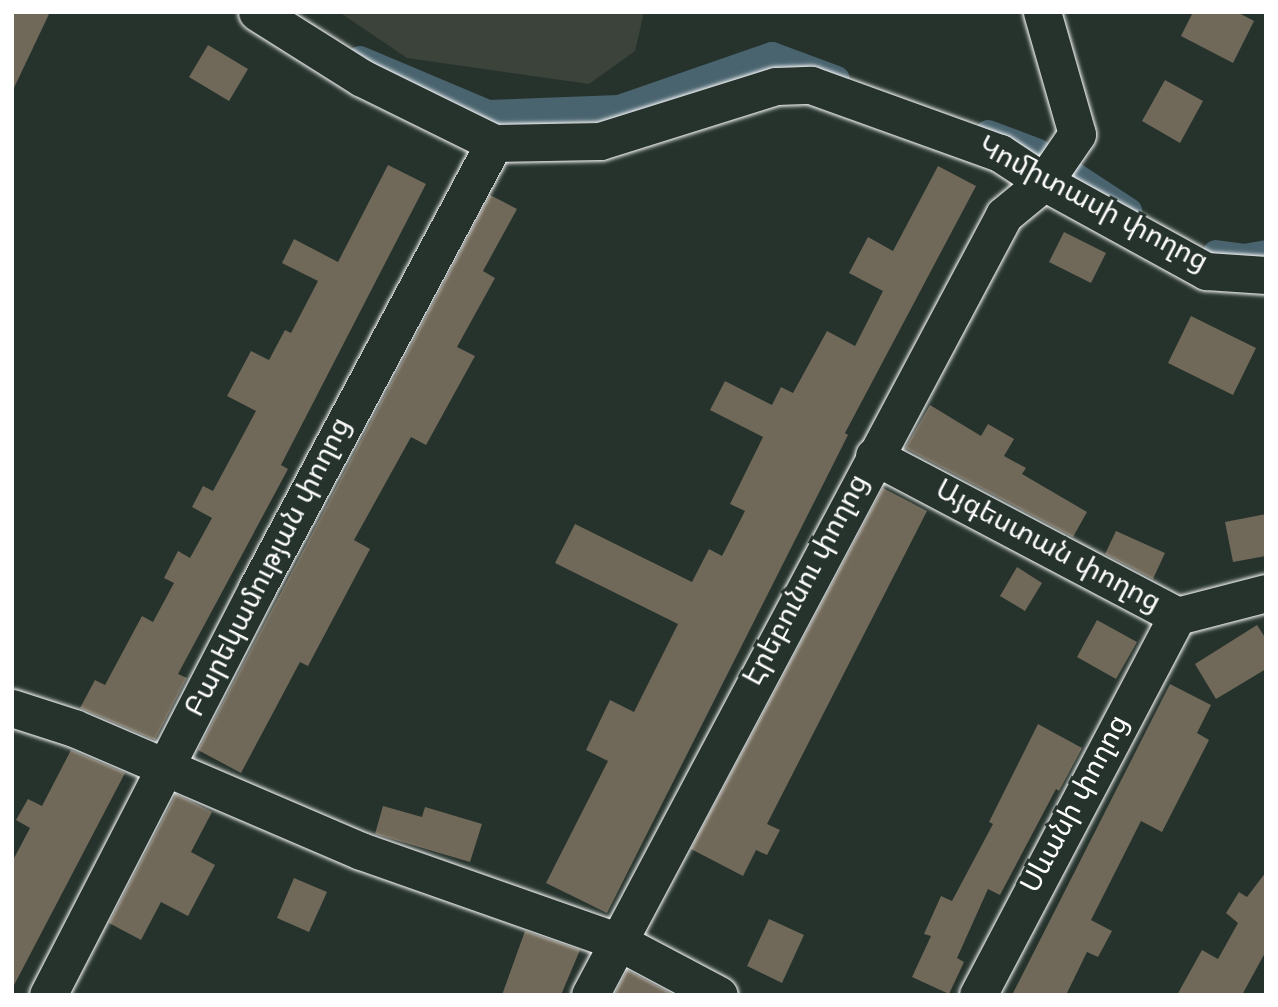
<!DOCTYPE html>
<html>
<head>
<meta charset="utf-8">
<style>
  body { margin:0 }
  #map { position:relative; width:1278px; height:1007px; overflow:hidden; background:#26332d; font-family:"Indie Flower","Noto Sans Armenian",sans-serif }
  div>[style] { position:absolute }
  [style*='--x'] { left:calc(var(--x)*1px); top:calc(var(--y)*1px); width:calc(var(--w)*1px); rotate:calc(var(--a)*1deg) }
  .built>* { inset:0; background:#3c433a }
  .canal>* { height:26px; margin:-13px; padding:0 13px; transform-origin:13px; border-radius:13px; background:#4a646f }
  .building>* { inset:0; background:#706858 }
  .roads { filter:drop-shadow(0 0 2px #fff) drop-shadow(0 0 2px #fff) }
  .minor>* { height:37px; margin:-18.5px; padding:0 18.5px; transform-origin:18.5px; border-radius:18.5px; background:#26332d }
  span { translate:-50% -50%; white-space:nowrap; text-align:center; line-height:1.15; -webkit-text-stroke:6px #26332d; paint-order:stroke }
  .street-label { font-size:28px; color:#fff }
  .frame { position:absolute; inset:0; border:14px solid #fff; pointer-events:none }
</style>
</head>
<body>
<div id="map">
  <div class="built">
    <div style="clip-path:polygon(339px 12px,644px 12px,635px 51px,589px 84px,407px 58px)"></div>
  </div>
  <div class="canal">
    <div style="--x:360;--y:59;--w:139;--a:22.9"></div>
    <div style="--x:488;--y:113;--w:131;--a:-2.2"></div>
    <div style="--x:619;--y:108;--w:162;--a:-19.1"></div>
    <div style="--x:772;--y:55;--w:69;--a:20.3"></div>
    <div style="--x:988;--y:133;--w:54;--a:20.4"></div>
    <div style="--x:1074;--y:175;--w:66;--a:33.2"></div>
    <div style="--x:1216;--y:253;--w:28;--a:8"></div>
    <div style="--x:1244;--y:257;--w:22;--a:-10"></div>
  </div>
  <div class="building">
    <div style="clip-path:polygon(12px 12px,50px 12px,12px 92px)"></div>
    <div style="clip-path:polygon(1193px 12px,1237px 12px,1254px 21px,1233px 63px,1181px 36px)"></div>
    <div style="clip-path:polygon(208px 45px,248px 69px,229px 101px,189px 77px)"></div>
    <div style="clip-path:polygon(1165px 80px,1203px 101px,1180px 143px,1142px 121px)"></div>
    <div style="clip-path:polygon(388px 165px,426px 184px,281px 465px,288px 469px,178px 674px,187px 678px,155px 740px,80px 708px,95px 680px,105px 685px,142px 616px,153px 622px,174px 583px,164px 578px,178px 551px,190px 558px,212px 518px,192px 507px,203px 486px,213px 491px,256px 411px,227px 396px,251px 351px,269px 360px,285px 330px,291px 333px,318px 281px,282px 263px,294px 239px,338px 262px)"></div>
    <div style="clip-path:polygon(938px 166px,976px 186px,845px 433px,848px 435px,607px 913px,546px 883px,608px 761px,586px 750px,610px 700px,634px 712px,678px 624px,555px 563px,575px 524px,692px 582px,709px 549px,722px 556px,745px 511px,730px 504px,763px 437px,710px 410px,725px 381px,772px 405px,781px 387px,793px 393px,827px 331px,855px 346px,883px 291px,849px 273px,868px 237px,893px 251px)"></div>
    <div style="clip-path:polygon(490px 195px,517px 209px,483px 271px,495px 278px,457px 347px,475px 356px,426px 445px,411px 437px,354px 540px,370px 549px,308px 666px,300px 662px,241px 773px,198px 750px)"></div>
    <div style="clip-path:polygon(1064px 232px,1106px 253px,1091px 283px,1049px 262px)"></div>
    <div style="clip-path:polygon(1191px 316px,1256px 348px,1233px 395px,1168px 363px)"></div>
    <div style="clip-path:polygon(930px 405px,981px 436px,988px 424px,1014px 439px,1004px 456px,1026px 468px,1022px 474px,1087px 512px,1073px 537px,905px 448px)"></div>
    <div style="clip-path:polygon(883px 488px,927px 511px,767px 824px,780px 830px,767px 855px,756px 850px,743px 876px,691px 849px)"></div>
    <div style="clip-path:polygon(1266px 514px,1266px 556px,1233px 562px,1225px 522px)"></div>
    <div style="clip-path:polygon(1116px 531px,1165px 553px,1153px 579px,1105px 554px)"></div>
    <div style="clip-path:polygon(1017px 567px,1042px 583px,1025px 611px,1000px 596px)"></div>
    <div style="clip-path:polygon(1097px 620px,1137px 642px,1116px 679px,1077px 657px)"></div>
    <div style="clip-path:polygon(1257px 625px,1266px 639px,1266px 669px,1216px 699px,1195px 664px)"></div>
    <div style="clip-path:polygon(1170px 684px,1211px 705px,1197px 733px,1209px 740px,1162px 832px,1141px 821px,1091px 920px,1112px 931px,1098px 957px,1087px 952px,1066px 995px,1012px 995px)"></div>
    <div style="clip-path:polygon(1038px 724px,1082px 748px,1059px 791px,1056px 789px,1000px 895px,988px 889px,957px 958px,964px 962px,949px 994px,912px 977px,931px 936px,924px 934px,941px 896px,952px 901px,993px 824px,989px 822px)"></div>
    <div style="clip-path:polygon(71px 750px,125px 773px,12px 989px,12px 862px,30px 828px,16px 820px,28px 799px,42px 806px)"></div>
    <div style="clip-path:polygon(176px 794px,212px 812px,191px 852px,215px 865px,188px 916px,161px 902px,141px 940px,109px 923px)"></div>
    <div style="clip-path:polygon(383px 806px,422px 817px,425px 807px,482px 824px,470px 862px,375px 834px)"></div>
    <div style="clip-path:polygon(1266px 872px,1266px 951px,1242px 995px,1177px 995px,1202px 950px,1218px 959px,1238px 923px,1226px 913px,1239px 892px,1247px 897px)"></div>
    <div style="clip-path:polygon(294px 878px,327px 892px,309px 932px,277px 918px)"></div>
    <div style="clip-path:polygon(769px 919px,804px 935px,782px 983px,747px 966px)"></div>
    <div style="clip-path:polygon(525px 931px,580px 950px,561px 995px,502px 995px)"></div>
    <div style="clip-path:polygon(627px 970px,674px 995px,614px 995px)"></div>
  </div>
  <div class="roads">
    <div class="minor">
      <div style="--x:257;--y:12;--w:124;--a:32.2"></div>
      <div style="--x:362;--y:78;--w:147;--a:26.2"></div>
      <div style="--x:494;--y:143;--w:106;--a:-1.1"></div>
      <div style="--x:600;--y:141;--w:184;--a:-17.4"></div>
      <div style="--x:776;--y:86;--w:35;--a:-2"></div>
      <div style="--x:811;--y:85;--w:201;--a:19.8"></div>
      <div style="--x:1000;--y:153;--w:53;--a:33.4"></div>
      <div style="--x:1044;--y:182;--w:185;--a:28.8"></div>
      <div style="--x:1206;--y:271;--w:60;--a:3.8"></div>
      <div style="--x:874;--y:456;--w:343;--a:27.8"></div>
      <div style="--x:1177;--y:616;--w:92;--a:-14.5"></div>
      <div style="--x:12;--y:708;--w:65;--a:17.9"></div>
      <div style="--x:74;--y:728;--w:312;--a:23.2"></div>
      <div style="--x:361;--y:851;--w:271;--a:19.4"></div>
      <div style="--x:617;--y:941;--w:115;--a:27.9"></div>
      <div style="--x:48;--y:995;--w:458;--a:-62.8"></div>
      <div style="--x:257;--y:588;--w:504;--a:-61.96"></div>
      <div style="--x:590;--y:995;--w:883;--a:-62.04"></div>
      <div style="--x:1004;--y:215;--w:52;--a:-39.5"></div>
      <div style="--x:1044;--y:182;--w:58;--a:-55.5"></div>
      <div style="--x:1077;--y:134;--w:127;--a:-106"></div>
      <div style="--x:978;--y:995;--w:428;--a:-62.3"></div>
    </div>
  </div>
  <div class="street-label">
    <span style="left:1092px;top:206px;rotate:28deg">Կոմիտասի փողոց</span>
    <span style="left:1047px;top:548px;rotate:28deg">Այգեստան փողոց</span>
    <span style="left:270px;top:568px;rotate:-63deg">Բարեկամության փողոց</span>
    <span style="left:808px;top:581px;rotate:-62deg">Էրեբունու փողոց</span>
    <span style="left:1077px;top:805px;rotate:-62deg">Սևանի փողոց</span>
  </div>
  <div class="frame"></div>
</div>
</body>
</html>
